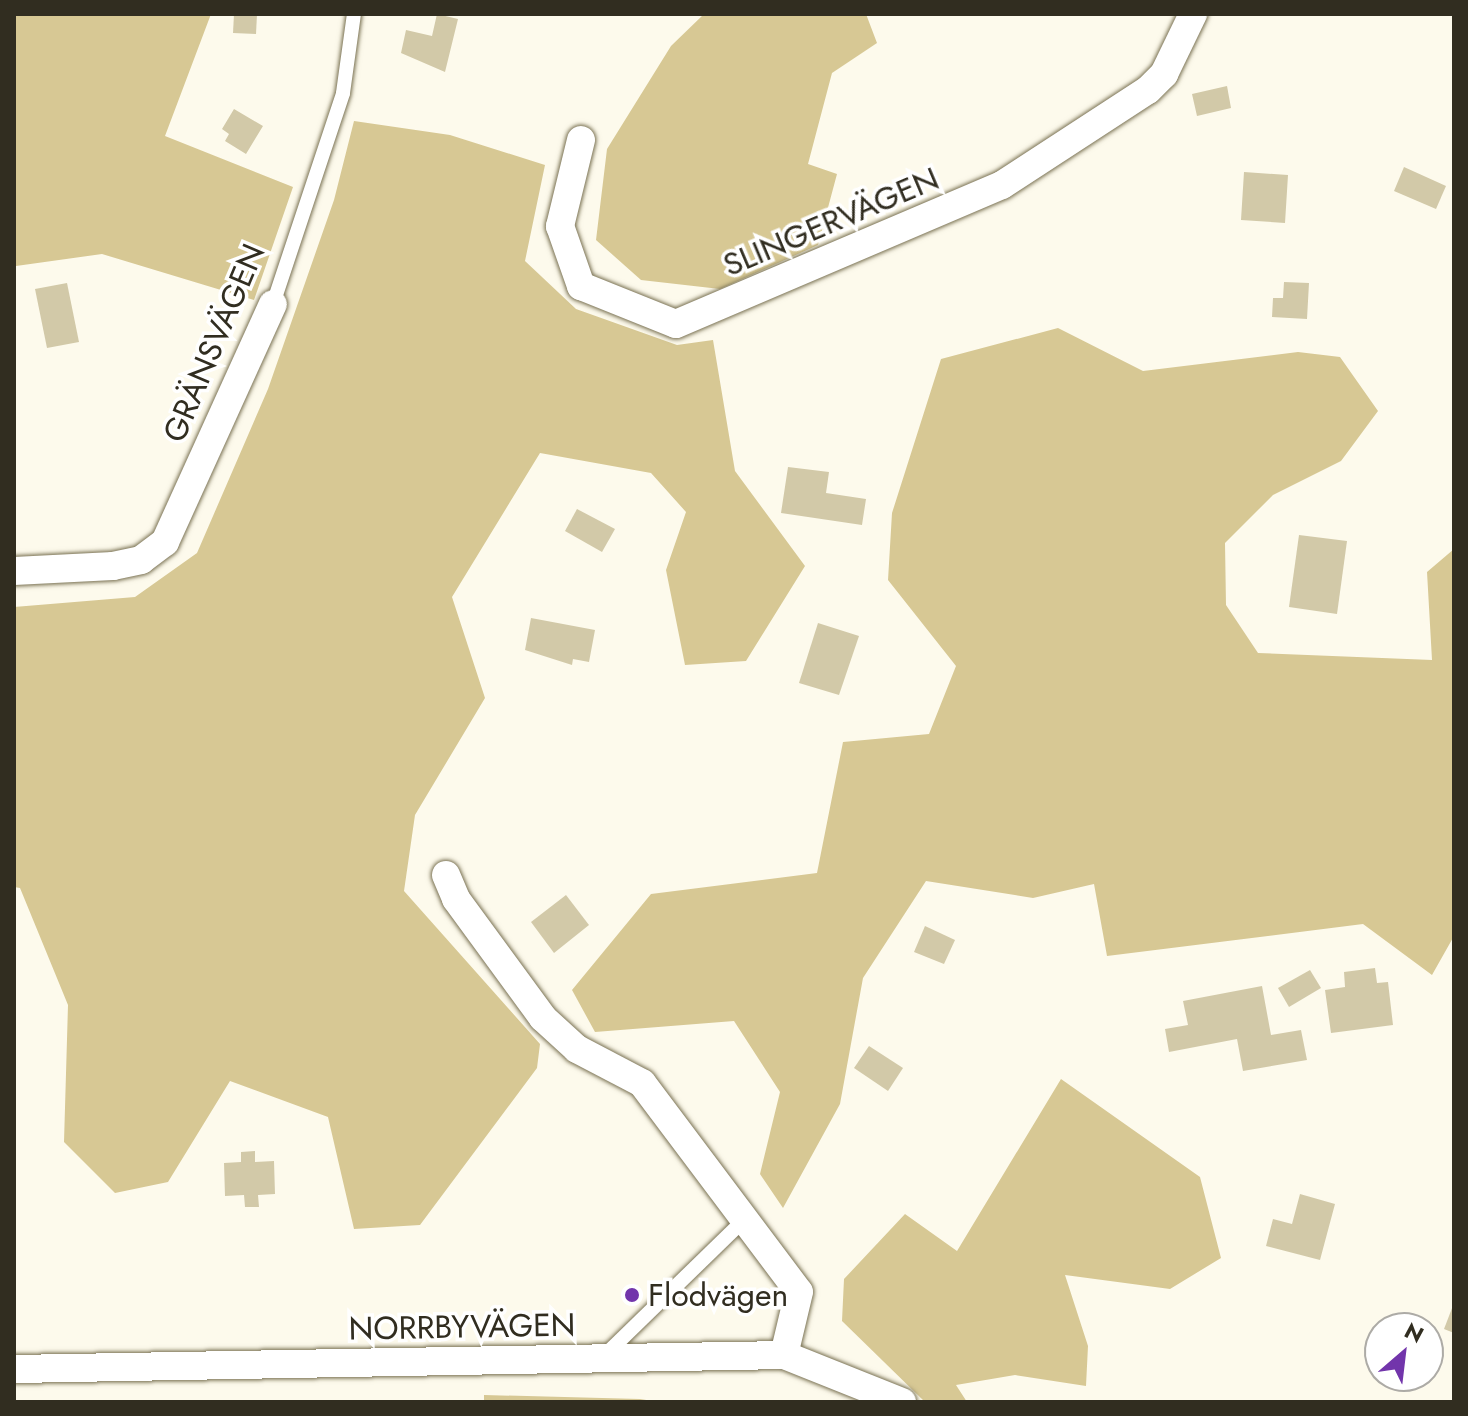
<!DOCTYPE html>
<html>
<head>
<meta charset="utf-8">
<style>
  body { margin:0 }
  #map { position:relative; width:1468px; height:1416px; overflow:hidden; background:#fdfaec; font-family:Jost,sans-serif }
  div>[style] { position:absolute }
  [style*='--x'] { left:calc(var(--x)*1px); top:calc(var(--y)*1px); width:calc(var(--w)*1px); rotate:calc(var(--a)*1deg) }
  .green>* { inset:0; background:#d7c894 }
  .building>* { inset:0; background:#d2c9a8 }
  .roads { filter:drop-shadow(0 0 2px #7a7253) drop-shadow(0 0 2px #7a7253) }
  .service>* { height:14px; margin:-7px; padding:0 7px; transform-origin:7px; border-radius:7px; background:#fff }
  .minor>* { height:28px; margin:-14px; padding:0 14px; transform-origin:14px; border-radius:14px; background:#fff }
  .dots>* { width:22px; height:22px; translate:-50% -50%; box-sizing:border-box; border:4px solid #fff; border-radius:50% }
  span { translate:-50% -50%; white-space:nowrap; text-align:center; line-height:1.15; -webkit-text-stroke:7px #fff; paint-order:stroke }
  .street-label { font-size:32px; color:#312d20 }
  .poi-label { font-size:32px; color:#312d20 }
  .left { translate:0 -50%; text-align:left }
  .frame { position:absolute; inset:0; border:16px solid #312d20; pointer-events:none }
  .north { position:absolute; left:1364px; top:1312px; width:80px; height:80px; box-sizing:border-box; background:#fff; border:2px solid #adaba6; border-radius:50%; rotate:28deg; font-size:22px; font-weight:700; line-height:32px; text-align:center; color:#312d20 }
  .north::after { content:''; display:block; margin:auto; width:28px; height:36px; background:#7235ab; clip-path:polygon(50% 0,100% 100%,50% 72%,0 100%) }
</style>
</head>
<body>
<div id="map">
  <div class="green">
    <div style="clip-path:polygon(14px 14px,211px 14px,165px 136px,293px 187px,254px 300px,102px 254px,16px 266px,14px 271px)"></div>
    <div style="clip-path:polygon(704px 14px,866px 14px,877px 43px,832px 73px,808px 164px,837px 174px,818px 245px,720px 289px,641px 280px,596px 240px,607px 149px,671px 46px)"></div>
    <div style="clip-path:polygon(354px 121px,450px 135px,545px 165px,525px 261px,576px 309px,677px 345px,713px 340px,735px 471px,805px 566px,746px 661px,685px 665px,666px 570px,686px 512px,651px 473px,540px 453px,452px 597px,485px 698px,415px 815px,404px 891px,540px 1044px,537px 1068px,420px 1225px,354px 1229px,328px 1117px,230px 1081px,168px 1182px,115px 1193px,64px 1142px,68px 1005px,20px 888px,14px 887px,14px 607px,135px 597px,197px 553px,268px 389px,334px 200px)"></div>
    <div style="clip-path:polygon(1058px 328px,1143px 371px,1298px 352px,1340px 357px,1378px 411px,1341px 461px,1273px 495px,1225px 543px,1226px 605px,1258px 653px,1432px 660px,1427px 572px,1454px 549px,1454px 936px,1432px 975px,1363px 924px,1107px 956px,1094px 884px,1033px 898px,926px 881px,863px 978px,840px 1104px,783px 1208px,760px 1174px,780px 1092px,734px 1021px,595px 1032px,572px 990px,651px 894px,817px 873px,843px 742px,929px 734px,956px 666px,888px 580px,892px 513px,941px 359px)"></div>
    <div style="clip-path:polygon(1061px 1079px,1200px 1177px,1221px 1258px,1170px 1289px,1065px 1275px,1088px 1346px,1086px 1386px,1015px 1375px,956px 1385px,967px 1402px,925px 1402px,842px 1321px,844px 1279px,905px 1214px,957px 1251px)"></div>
    <div style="clip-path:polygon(484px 1395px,640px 1399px,659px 1402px,484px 1402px)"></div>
  </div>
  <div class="building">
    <div style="clip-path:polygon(234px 14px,257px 14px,256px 34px,233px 33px)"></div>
    <div style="clip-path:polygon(437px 14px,458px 19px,445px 72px,401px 53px,406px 30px,432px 36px)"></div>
    <div style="clip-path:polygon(1227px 86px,1231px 108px,1197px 116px,1192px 94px)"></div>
    <div style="clip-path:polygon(234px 109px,263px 126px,246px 154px,225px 141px,229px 134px,222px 129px)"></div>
    <div style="clip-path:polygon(1404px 167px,1446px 186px,1436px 209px,1394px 191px)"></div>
    <div style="clip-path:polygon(1244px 172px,1288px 175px,1285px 223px,1241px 220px)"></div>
    <div style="clip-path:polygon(1284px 282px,1309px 283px,1307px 319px,1272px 317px,1273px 298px,1283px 298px)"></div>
    <div style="clip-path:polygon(67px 283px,79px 342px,47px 348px,35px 289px)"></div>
    <div style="clip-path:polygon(788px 467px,829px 472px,826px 493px,866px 499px,862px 525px,781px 513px)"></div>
    <div style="clip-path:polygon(577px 509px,615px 529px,602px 552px,565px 531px)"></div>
    <div style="clip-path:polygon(1299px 535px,1347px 541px,1337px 614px,1289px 607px)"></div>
    <div style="clip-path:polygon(531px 618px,595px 630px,589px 662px,573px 659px,572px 665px,525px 650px)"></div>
    <div style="clip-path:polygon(818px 623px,859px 636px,839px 695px,799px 683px)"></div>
    <div style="clip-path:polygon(566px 895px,589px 925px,554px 953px,531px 922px)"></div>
    <div style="clip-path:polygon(925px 926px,955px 940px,944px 964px,914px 952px)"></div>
    <div style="clip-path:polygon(1375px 968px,1377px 983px,1388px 982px,1393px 1025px,1331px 1033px,1325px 990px,1345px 987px,1344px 972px)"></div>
    <div style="clip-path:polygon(1310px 970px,1321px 988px,1289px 1007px,1278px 988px)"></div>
    <div style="clip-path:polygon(1262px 986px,1271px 1035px,1301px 1030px,1307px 1060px,1243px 1071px,1237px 1039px,1169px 1052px,1165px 1029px,1188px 1025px,1183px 1001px)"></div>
    <div style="clip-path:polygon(869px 1046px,903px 1068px,888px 1091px,854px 1068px)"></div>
    <div style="clip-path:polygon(255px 1151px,255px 1162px,274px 1161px,275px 1194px,258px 1195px,259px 1207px,245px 1207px,244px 1195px,225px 1196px,224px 1163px,241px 1162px,241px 1152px)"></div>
    <div style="clip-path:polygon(1300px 1194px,1335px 1204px,1320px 1260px,1266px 1246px,1273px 1219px,1292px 1224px)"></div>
    <div style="clip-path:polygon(1454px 1303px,1454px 1333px,1444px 1329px)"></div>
  </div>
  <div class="roads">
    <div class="service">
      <div style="--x:273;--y:304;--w:222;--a:-71.6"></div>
      <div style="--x:343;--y:93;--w:80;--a:-82.1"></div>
      <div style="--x:603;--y:1357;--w:199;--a:-44.2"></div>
    </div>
    <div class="minor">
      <div style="--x:581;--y:140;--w:89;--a:103.7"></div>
      <div style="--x:560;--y:226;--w:64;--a:70.7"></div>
      <div style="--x:581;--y:286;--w:102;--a:21.8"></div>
      <div style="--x:676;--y:324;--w:354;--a:-23.1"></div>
      <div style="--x:1002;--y:185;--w:174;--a:-33.1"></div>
      <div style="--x:1148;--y:90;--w:23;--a:-45"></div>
      <div style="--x:1164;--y:74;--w:67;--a:-64.2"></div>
      <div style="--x:14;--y:571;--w:99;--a:-2.9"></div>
      <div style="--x:113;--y:566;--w:29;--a:-12"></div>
      <div style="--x:141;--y:560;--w:30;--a:-37"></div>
      <div style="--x:165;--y:542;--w:261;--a:-65.6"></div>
      <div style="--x:446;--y:875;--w:26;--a:67"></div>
      <div style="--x:456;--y:899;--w:147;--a:53.8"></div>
      <div style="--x:543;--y:1018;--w:46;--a:42.4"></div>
      <div style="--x:577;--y:1049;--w:73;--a:27.6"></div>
      <div style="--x:642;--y:1083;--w:261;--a:53.1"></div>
      <div style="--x:799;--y:1292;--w:65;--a:103.4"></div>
      <div style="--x:14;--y:1369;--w:770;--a:-1.04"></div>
      <div style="--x:784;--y:1355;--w:127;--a:21.7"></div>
    </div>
  </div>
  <div class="dots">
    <div style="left:632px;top:1295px;background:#7235ab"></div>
  </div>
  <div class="street-label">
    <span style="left:831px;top:222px;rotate:-23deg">SLINGERVÄGEN</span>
    <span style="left:214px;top:343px;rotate:-67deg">GRÄNSVÄGEN</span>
    <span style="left:462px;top:1327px;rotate:-1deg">NORRBYVÄGEN</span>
  </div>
  <div class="poi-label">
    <span class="left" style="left:648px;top:1295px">Flodvägen</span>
  </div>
  <div class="frame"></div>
  <div class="north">N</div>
</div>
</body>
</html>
